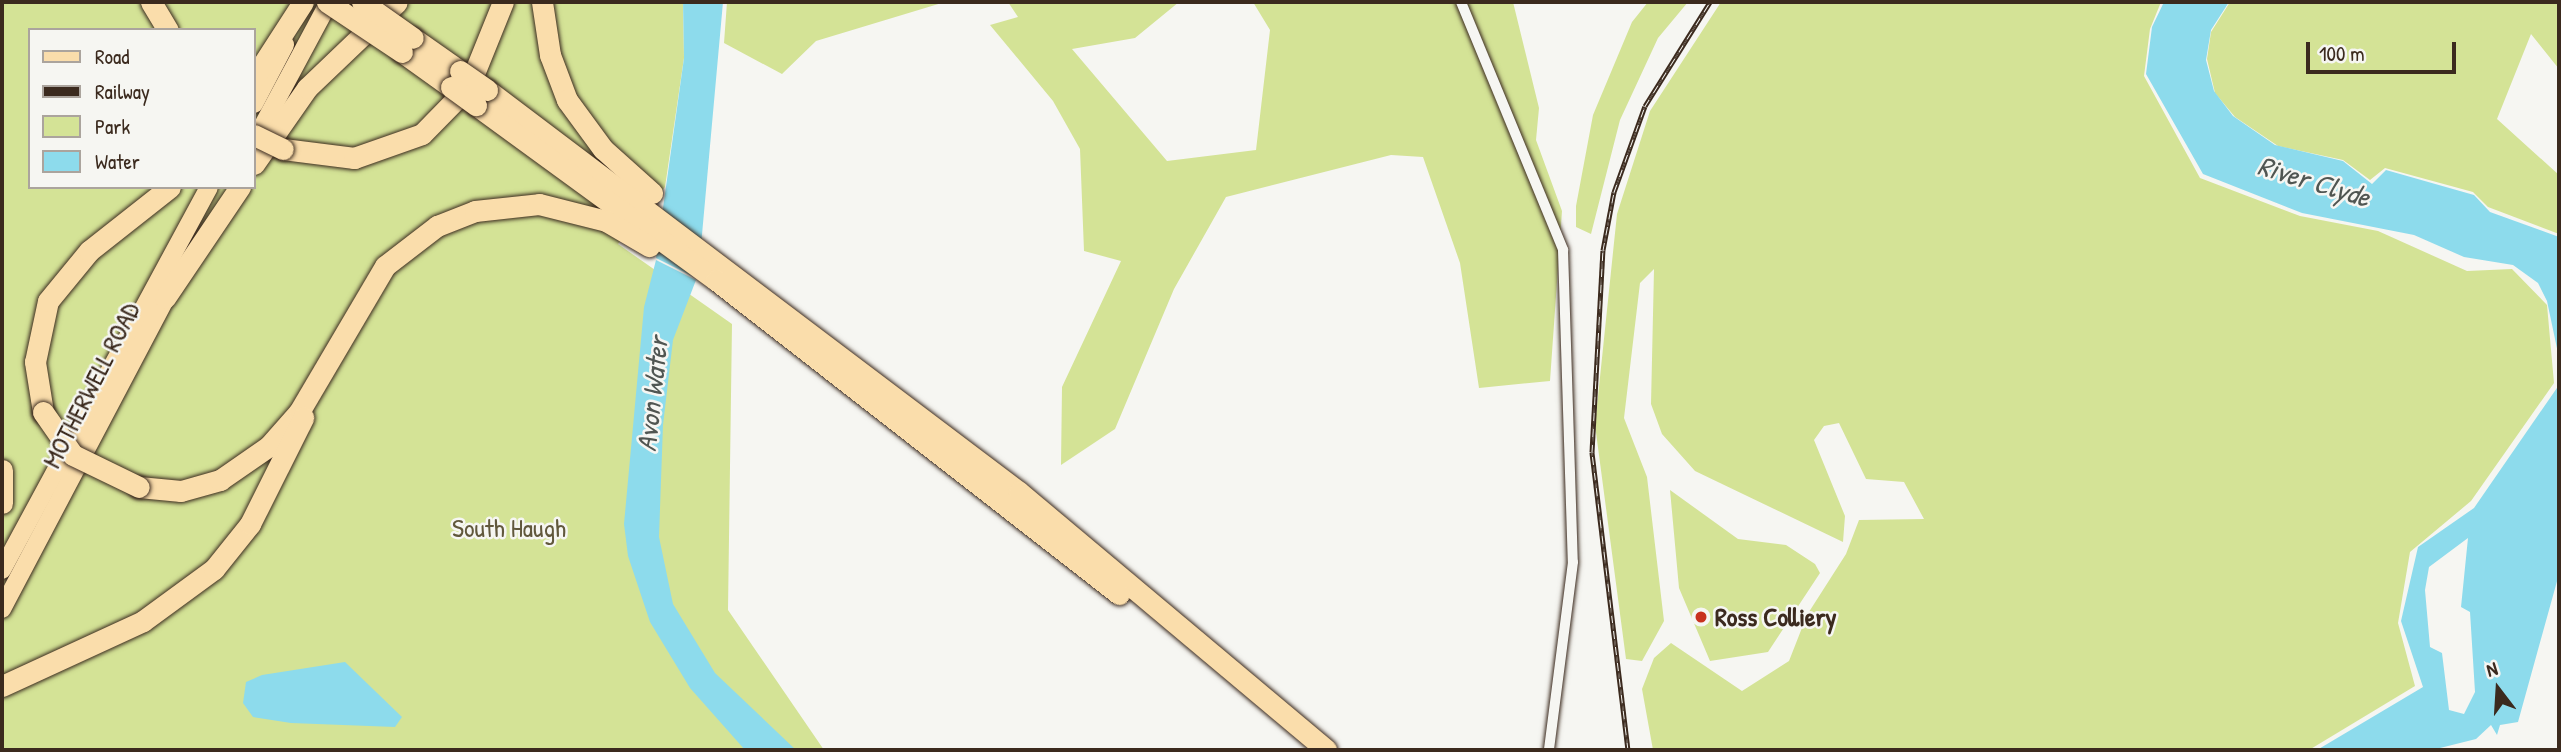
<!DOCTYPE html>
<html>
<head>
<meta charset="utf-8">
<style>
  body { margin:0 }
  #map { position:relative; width:2561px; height:752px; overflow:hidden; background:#f6f6f2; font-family:"Patrick Hand",sans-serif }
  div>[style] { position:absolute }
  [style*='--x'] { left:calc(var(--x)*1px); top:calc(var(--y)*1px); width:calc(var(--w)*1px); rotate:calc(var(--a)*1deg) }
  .green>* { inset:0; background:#d4e396 }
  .water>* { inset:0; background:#8ddbec }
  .roads { filter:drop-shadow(0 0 2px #3b2a1e) drop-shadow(0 0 2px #3b2a1e) }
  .minor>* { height:10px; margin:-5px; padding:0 5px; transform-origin:5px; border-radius:5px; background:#f6f6f2 }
  .primary>* { height:18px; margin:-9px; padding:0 9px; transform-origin:9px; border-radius:9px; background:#faddab }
  .motorway>* { height:21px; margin:-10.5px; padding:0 10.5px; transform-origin:10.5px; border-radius:10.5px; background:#faddab }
  .rail>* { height:5px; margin-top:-2.5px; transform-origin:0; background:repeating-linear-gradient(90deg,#f6f6f2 0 8px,#3b2a1e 0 16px); box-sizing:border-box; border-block:2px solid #3b2a1e }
  .bridges { filter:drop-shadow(0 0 2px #3b2a1e) drop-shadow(0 0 2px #3b2a1e) }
  .motorway-bridge>* { height:21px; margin:-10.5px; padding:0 10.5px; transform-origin:10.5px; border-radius:10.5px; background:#faddab }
  .dots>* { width:19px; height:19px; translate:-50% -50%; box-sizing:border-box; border:4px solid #f6f6f2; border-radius:50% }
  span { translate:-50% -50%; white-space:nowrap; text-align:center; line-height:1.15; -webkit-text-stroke:5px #f6f6f2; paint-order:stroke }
  .street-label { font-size:26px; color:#3b2a1e }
  .park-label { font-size:26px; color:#61583c }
  .poi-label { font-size:26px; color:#3b2a1e; font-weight:700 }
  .left { translate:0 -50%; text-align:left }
  .water-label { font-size:28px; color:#505652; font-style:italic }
  .frame { position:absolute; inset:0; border:4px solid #3b2a1e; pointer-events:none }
  .legend { position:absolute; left:28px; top:28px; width:228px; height:161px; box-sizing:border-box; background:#f6f6f2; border:2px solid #aba49d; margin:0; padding:9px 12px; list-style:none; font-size:21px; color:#3b2a1e }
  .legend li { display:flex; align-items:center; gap:14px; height:35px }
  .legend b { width:35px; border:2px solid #aba49d }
  .north { position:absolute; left:2463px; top:654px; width:70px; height:70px; -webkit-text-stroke:5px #f6f6f2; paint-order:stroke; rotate:343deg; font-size:19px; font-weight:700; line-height:28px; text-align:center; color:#3b2a1e }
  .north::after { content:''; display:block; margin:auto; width:24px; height:32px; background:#3b2a1e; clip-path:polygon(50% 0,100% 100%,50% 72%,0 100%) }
  .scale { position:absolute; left:2306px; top:42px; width:150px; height:32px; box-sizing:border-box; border:4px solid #3b2a1e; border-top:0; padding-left:9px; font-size:21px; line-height:24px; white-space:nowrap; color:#3b2a1e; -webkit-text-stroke:5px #f6f6f2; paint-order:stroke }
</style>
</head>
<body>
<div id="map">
  <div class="green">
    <div style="clip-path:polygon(evenodd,2px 2px,683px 2px,684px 58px,665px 187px,618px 244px,732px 324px,728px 610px,824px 750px,2px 750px,2px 2px,30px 30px,254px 30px,254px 187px,30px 187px,30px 30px)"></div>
    <div style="clip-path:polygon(727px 2px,945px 2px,816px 41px,782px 74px,724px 43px)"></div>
    <div style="clip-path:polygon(1008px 2px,1179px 2px,1135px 38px,1072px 49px,1167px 161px,1256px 150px,1270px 30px,1253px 2px,1513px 2px,1539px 108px,1536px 140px,1562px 211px,1550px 381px,1479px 388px,1460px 263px,1423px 157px,1391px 155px,1226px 197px,1174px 289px,1115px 429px,1061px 465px,1062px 387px,1121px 261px,1084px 251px,1080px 149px,1053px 101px,990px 25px,1018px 17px)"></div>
    <div style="clip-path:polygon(1648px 2px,1688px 2px,1658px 38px,1620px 120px,1591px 234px,1576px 227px,1576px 206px,1593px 115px,1632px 22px)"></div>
    <div style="clip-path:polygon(1721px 2px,2161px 2px,2150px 29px,2144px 76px,2200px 178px,2300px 216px,2378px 231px,2467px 271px,2512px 269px,2547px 305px,2554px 383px,2471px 501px,2410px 552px,2398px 623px,2415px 686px,2309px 750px,1653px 750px,1642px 689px,1654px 658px,1671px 643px,1742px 691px,1789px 661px,1807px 615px,1846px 554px,1859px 520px,1924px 519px,1904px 482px,1866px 479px,1839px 423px,1824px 426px,1814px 440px,1845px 516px,1843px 542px,1695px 471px,1662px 434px,1651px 404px,1654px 269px,1640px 283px,1624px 418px,1647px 477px,1664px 621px,1642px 661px,1626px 659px,1595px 425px,1617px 214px,1650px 111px)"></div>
    <div style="clip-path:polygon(2230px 2px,2559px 2px,2559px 69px,2531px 34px,2497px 119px,2559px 175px,2559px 234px,2488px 207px,2473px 192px,2385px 168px,2370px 180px,2343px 160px,2278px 146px,2235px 117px,2215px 93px,2207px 59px,2211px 32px)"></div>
    <div style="clip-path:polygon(1670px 490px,1738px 539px,1786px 545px,1815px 564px,1820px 573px,1768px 652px,1710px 661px,1679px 588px)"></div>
  </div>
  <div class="water">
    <div style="clip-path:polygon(683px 2px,723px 2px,698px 279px,656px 258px,684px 58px)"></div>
    <div style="clip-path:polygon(2164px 2px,2229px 2px,2211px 30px,2206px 60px,2214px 91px,2233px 116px,2275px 145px,2343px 161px,2372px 184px,2386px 170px,2474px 195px,2490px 212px,2559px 237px,2559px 358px,2547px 301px,2538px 283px,2513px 265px,2464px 257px,2414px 235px,2302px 213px,2203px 174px,2146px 74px,2152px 27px)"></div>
    <div style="clip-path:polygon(656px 260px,696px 280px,673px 340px,663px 425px,659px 537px,673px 604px,715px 673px,796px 750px,745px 750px,690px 688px,650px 622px,628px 556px,624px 524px,644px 307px)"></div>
    <div style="clip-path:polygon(evenodd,2559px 385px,2559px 574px,2518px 722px,2500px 725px,2497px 735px,2491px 725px,2476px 739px,2432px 750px,2317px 750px,2423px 687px,2401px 621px,2418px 547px,2474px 508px,2559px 385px,2468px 538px,2461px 607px,2470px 612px,2475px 692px,2464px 714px,2449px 710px,2442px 653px,2430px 647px,2425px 590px,2429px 567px,2468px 538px)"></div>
    <div style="clip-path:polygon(345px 662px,402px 717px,395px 727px,291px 723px,253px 717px,243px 703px,246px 682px,262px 675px)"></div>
  </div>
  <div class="roads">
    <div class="minor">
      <div style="--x:1461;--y:2;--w:268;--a:67.6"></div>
      <div style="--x:1563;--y:250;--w:312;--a:88.2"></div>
      <div style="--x:1573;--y:562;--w:190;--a:97.3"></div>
    </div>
    <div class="primary">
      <div style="--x:254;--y:104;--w:67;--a:-62.3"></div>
      <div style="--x:254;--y:142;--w:159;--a:-61.8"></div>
      <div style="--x:2;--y:570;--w:435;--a:-61.6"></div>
      <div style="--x:2;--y:609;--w:363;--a:-62.2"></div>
    </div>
    <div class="motorway">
      <div style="--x:151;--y:2;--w:33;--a:59"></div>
      <div style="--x:542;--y:2;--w:54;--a:81.4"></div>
      <div style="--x:550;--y:55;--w:48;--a:69.3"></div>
      <div style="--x:567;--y:100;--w:61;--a:53.7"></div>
      <div style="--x:603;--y:149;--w:66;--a:41.9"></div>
      <div style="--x:413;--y:38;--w:57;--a:35.1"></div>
      <div style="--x:402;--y:52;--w:60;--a:35.5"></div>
      <div style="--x:254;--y:78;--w:90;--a:-57.2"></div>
      <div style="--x:487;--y:90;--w:667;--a:37.08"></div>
      <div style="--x:1019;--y:492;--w:401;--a:40"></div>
      <div style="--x:476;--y:105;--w:297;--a:36.1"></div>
      <div style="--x:716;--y:280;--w:511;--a:37.92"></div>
      <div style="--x:283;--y:149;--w:72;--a:7.2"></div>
      <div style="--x:354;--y:158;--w:72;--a:-19.4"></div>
      <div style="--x:422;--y:134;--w:67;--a:-45.6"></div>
      <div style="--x:469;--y:86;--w:91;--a:-68"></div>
      <div style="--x:254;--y:164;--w:93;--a:-55.1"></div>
      <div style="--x:307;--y:88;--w:124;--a:-43.7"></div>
      <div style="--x:165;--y:298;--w:134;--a:-56"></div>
      <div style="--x:43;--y:412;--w:51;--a:-99.1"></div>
      <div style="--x:35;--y:362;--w:62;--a:-78"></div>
      <div style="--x:48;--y:301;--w:65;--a:-50.6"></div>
      <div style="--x:89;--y:251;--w:103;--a:-38.3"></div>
      <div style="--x:2;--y:470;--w:33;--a:90"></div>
      <div style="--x:139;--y:487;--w:42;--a:5.4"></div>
      <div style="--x:181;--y:491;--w:41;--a:-15.8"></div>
      <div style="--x:220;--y:480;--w:60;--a:-34.8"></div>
      <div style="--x:269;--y:446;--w:45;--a:-48.6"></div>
      <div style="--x:299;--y:412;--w:169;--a:-59.5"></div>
      <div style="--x:385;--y:266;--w:66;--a:-37.6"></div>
      <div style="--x:437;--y:226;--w:41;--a:-21.5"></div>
      <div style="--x:475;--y:211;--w:64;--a:-6.2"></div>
      <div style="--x:539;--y:204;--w:69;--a:14.2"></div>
      <div style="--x:606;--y:221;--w:50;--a:30.2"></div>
      <div style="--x:2;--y:686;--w:155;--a:-24.7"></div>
      <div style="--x:143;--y:621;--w:88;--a:-36.2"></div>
      <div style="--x:214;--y:569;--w:58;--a:-51.3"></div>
      <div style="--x:250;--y:524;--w:119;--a:-63.4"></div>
    </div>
  </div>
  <div class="rail">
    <div style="--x:1628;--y:750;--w:300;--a:-96.9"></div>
    <div style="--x:1592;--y:452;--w:202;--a:-86.9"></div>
    <div style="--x:1603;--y:250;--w:59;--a:-79.3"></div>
    <div style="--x:1614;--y:192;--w:91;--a:-70.2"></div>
    <div style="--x:1645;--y:106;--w:123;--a:-58"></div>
  </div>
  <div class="bridges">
    <div class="motorway-bridge">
      <div style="--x:327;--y:2;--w:90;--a:33.7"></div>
      <div style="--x:362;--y:2;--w:62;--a:35.2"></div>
      <div style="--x:460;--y:71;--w:33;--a:35"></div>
      <div style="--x:451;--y:87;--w:31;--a:36"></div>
      <div style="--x:254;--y:135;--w:32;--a:26"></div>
      <div style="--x:43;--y:412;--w:52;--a:55.1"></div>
      <div style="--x:73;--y:455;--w:73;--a:25.9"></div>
    </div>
  </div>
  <div class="dots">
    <div style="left:1701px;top:617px;background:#c8321e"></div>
  </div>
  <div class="street-label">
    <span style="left:91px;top:385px;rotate:-63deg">MOTHERWELL ROAD</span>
  </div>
  <div class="park-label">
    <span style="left:509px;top:528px">South Haugh</span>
  </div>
  <div class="poi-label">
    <span class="left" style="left:1715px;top:617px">Ross Colliery</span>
  </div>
  <div class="water-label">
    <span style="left:2314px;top:181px;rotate:17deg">River Clyde</span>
    <span style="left:652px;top:394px;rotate:-84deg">Avon Water</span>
  </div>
  <div class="frame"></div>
  <ul class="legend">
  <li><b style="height:9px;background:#faddab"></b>Road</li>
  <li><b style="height:9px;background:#3b2a1e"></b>Railway</li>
  <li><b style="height:19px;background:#d4e396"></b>Park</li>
  <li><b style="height:19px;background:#8ddbec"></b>Water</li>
  </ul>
  <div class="north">N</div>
  <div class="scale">100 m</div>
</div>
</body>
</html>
